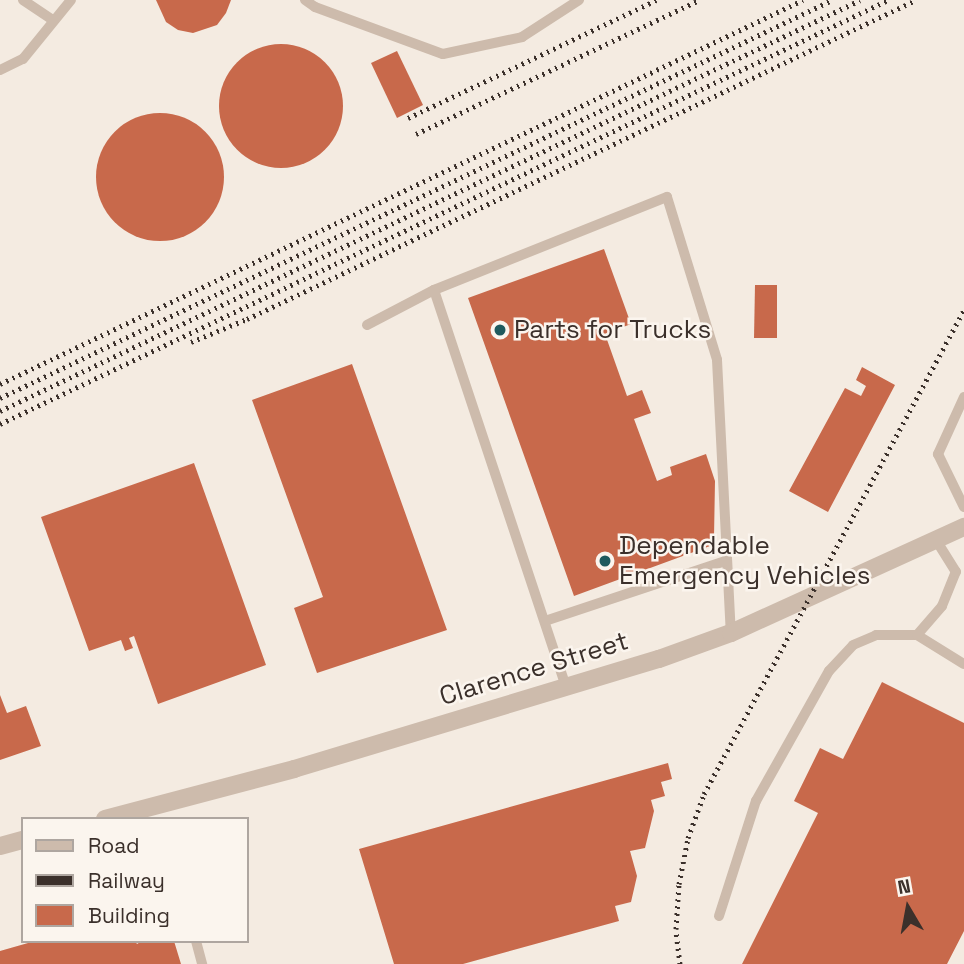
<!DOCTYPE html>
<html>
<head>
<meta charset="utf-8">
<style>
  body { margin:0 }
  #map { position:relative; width:964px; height:964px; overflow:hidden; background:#f4ebe1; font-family:"Space Grotesk",sans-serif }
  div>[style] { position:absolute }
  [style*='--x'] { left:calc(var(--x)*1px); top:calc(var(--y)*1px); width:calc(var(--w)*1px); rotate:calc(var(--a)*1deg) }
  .building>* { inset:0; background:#c8694b }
  .round { border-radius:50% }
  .service>* { height:10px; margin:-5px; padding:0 5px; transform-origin:5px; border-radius:5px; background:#cdbbac }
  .tertiary>* { height:18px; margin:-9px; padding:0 9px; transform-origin:9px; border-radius:9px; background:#cdbbac }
  .rail>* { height:5px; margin-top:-2.5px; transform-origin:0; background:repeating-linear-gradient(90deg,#3b302b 0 2px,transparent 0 7px) }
  .dots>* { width:19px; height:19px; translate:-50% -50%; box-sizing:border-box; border:4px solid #fbf5ee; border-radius:50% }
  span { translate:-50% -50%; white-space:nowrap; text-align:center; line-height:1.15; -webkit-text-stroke:5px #fbf5ee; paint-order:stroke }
  .poi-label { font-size:26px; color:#3b302b }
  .left { translate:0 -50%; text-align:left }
  .street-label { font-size:26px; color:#3b302b }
  .legend { position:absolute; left:21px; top:817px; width:228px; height:126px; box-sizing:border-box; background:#fbf5ee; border:2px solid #aea6a0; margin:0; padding:9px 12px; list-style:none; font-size:21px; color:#3b302b }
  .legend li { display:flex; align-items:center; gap:14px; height:35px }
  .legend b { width:35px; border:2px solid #aea6a0 }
  .north { position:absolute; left:873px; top:873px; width:70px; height:70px; -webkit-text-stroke:5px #fbf5ee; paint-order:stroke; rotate:350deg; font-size:19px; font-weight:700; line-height:28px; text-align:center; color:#3b302b }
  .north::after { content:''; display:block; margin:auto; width:24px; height:32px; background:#3b302b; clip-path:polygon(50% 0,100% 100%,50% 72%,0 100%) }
</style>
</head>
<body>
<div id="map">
  <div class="building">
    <div style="clip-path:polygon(156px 0,231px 0,226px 13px,217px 25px,193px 33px,178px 30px,166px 22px)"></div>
    <div class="round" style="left:219px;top:44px;width:124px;height:124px"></div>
    <div style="clip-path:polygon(397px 51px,423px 105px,397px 118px,371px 63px)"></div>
    <div class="round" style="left:96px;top:113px;width:128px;height:128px"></div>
    <div style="clip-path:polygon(604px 249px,631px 324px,605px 334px,627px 396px,642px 390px,651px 413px,634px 419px,657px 481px,672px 475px,670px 467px,706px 454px,715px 481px,714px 538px,708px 540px,710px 546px,574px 596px,468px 298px)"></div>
    <div style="clip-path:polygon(755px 285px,777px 285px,777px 338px,754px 338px)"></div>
    <div style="clip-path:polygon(352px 364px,447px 630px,317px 673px,294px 608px,323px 597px,252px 400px)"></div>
    <div style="clip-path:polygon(862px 367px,895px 385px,828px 512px,789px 491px,845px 388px,861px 396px,866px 386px,856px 380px)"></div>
    <div style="clip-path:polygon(194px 463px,266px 665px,158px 704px,134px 636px,129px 638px,133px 648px,125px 651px,121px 640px,89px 651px,41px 517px)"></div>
    <div style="clip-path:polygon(882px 682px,964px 723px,964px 931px,947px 964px,742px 964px,818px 813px,794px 801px,820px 748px,843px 759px)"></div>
    <div style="clip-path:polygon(0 695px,7px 713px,26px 706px,41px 746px,0 760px)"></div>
    <div style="clip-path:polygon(668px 763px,672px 779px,661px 782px,665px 796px,651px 800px,654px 811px,645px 848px,630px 851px,637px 876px,631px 902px,615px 906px,619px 921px,463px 964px,394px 964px,359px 849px)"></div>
    <div style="clip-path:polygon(35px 941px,135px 941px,137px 944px,142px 941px,174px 941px,181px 964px,0 964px,0 951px)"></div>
  </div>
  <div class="service">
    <div style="--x:23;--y:0;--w:37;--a:34"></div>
    <div style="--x:305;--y:0;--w:12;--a:35"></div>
    <div style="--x:315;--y:7;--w:136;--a:20.2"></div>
    <div style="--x:443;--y:54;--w:81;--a:-12.1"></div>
    <div style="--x:522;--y:37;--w:68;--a:-33"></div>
    <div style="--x:0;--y:70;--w:25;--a:-26"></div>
    <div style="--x:23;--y:59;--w:76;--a:-50.9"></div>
    <div style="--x:434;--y:290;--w:251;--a:-21.8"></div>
    <div style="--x:667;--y:197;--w:170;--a:72.9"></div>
    <div style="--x:717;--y:360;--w:273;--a:87.1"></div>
    <div style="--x:367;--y:325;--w:76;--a:-27.6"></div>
    <div style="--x:434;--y:290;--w:418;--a:71.6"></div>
    <div style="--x:964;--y:397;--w:63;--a:114.5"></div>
    <div style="--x:938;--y:454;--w:59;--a:63.9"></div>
    <div style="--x:545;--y:621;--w:190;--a:-18.4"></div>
    <div style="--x:917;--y:635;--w:55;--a:31.7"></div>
    <div style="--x:719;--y:916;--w:121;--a:-72.2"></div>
    <div style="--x:756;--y:801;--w:149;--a:-60.7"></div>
    <div style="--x:829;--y:671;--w:35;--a:-47"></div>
    <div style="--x:853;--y:645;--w:25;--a:-23"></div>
    <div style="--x:876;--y:635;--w:41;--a:0"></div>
    <div style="--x:917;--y:635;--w:38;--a:-49"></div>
    <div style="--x:942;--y:606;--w:37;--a:-68"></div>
    <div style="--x:956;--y:572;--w:38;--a:-122"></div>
    <div style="--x:196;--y:941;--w:24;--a:75"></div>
  </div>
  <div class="tertiary">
    <div style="--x:105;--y:819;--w:196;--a:-14.8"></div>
    <div style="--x:294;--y:769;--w:381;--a:-16.8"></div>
    <div style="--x:659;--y:659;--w:77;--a:-19.9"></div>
    <div style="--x:731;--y:633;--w:256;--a:-24.5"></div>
    <div style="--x:0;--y:846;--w:24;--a:-15"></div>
  </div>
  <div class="rail">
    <div style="--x:408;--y:118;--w:275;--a:-25.4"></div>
    <div style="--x:416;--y:134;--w:313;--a:-25.3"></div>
    <div style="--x:191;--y:342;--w:61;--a:-22.3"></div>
    <div style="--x:247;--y:319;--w:741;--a:-25.49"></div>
    <div style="--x:0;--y:384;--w:890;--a:-25.56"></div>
    <div style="--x:0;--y:398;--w:922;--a:-25.56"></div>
    <div style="--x:0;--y:411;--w:953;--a:-25.54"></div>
    <div style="--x:0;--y:424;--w:984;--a:-25.52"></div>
    <div style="--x:680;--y:964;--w:35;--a:-97"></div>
    <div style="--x:676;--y:929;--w:45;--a:-86.2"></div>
    <div style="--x:679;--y:884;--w:47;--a:-78.9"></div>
    <div style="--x:688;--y:838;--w:47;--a:-70"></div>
    <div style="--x:704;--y:794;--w:549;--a:-61.76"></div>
  </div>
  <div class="dots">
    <div style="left:500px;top:330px;background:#1f5a5e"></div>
    <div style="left:605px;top:561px;background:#1f5a5e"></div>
  </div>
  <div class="poi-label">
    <span class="left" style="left:514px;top:330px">Parts for Trucks</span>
    <span class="left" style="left:619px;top:561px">Dependable<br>Emergency Vehicles</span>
  </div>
  <div class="street-label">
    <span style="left:534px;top:669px;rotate:-17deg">Clarence Street</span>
  </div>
  <ul class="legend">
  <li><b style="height:9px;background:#cdbbac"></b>Road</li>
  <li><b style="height:9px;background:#3b302b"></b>Railway</li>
  <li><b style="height:19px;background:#c8694b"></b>Building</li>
  </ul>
  <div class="north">N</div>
</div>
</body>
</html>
